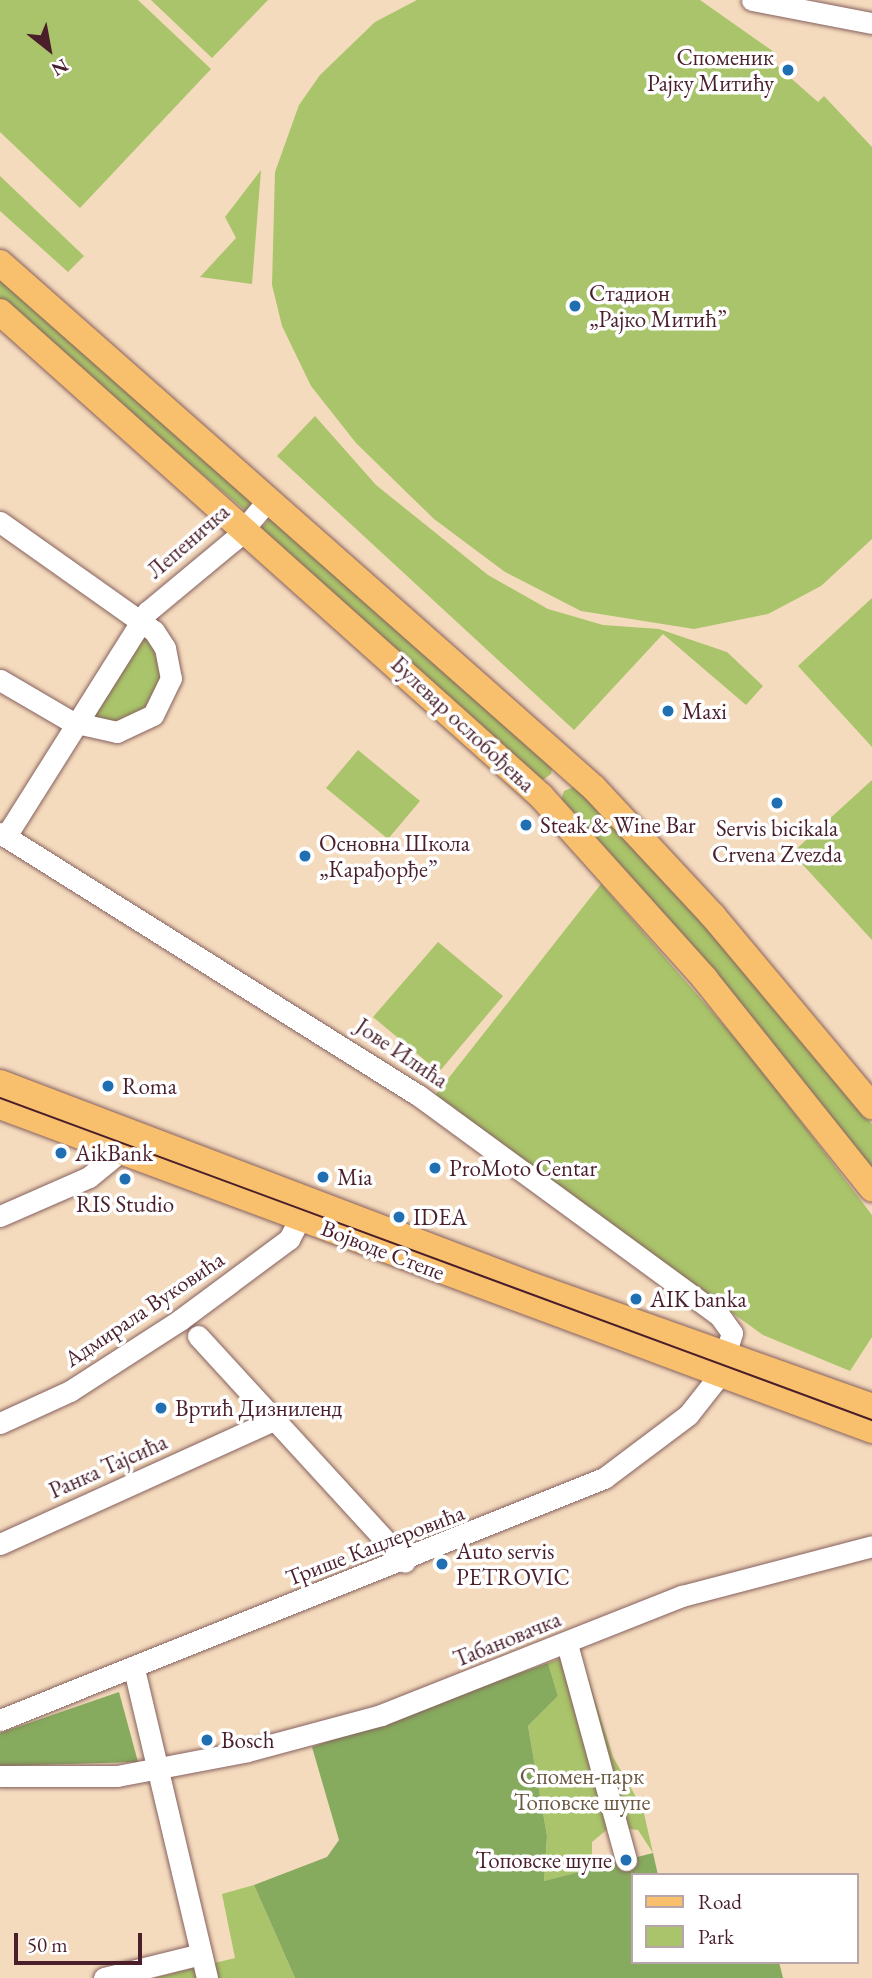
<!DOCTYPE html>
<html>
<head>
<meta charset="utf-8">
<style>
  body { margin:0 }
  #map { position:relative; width:872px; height:1978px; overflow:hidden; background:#f5dbbe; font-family:"EB Garamond",serif }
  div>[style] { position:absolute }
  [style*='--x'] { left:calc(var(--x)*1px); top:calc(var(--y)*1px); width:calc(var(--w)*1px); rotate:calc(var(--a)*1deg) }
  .green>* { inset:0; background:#a9c46a }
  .forest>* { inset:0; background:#86aa5e }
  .roads { filter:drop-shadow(0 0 2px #86615e) drop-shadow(0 0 2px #86615e) }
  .minor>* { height:21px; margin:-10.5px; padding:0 10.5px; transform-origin:10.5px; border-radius:10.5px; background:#fff }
  .major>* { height:26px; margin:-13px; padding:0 13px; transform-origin:13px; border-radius:13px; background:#f8bf6c }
  .tram>* { height:2px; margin:-1px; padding:0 1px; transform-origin:1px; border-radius:1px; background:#4a1f2b }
  .dots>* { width:19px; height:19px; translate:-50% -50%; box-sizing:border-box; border:4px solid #fff; border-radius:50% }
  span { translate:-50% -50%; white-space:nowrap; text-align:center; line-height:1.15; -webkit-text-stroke:7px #fff; paint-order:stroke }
  .poi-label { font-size:23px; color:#4a1f2b }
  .right { translate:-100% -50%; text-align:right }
  .left { translate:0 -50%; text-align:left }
  .street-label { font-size:23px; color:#4a1f2b }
  .park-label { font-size:23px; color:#6b5941 }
  .legend { position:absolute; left:631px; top:1873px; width:228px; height:91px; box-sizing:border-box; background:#fff; border:2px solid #b7a5aa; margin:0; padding:9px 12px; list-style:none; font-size:21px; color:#4a1f2b }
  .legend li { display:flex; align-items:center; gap:14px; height:35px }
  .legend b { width:35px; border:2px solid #b7a5aa }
  .north { position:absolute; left:14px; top:14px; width:70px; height:70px; -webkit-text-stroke:5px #fff; paint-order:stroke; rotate:149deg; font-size:19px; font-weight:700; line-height:28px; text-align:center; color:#4a1f2b }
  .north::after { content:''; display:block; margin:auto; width:24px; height:32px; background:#4a1f2b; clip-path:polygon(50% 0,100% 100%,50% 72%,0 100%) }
  .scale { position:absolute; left:14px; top:1933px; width:128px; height:32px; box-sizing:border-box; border:4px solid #4a1f2b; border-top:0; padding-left:9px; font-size:21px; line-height:24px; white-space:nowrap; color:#4a1f2b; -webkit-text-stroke:5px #fff; paint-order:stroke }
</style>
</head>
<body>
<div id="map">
  <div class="green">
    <div style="clip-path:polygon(0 0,138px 0,211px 69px,80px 208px,0 132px)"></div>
    <div style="clip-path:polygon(151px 0,268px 0,212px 58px)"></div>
    <div style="clip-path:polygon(417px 0,700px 0,774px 52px,769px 59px,818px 102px,824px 96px,872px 147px,872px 539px,821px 586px,768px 614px,694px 629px,581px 611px,505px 572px,434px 519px,356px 443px,311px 386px,282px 326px,272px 285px,275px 172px,299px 105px,320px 75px,375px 22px)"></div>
    <div style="clip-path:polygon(261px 170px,252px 284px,200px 277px,236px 238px,225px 217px)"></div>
    <div style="clip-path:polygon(0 176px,84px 256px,68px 272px,0 211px)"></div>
    <div style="clip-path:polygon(0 277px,253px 503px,246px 511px,0 304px)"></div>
    <div style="clip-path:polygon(315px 416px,376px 485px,488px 575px,548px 609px,603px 625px,659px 629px,727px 652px,763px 686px,746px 705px,663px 634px,574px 730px,277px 456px)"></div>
    <div style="clip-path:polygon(271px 518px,552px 768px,551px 774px,541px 781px,261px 528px)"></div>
    <div style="clip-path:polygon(872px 598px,872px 747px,798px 666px)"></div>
    <div style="clip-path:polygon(143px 633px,163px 662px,160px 696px,127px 724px,84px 716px)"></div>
    <div style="clip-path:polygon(358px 750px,420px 801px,388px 839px,326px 788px)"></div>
    <div style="clip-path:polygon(872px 780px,872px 940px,792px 853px)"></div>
    <div style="clip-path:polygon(576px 786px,734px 952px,872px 1124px,872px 1168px,560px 802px,564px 791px)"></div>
    <div style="clip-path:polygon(601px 884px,754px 1060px,872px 1215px,872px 1337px,850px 1371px,763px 1335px,433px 1098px)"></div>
    <div style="clip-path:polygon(438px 942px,503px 996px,439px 1072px,373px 1017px)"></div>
    <div style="clip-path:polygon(580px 1652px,613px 1757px,643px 1809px,653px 1853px,638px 1830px,610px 1827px,592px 1842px,592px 1869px,544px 1881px,547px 1836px,528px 1726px,558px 1696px,548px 1663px)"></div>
    <div style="clip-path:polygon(254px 1885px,295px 1978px,154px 1978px,235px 1958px,222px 1894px)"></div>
  </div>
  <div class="forest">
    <div style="clip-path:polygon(548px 1663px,558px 1696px,528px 1726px,547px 1836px,544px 1881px,653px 1853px,658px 1875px,632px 1875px,632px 1962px,779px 1962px,783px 1978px,295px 1978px,254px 1885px,327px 1857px,339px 1840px,312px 1747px)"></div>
    <div style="clip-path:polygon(119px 1692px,138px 1762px,0 1766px,0 1733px)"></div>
  </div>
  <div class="roads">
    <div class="minor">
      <div style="--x:752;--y:0;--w:122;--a:10.9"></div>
      <div style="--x:0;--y:522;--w:189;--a:35.3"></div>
      <div style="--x:154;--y:631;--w:20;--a:57"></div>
      <div style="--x:165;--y:648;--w:31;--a:79"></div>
      <div style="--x:171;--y:678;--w:41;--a:115.9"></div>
      <div style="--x:153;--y:715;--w:40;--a:155"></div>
      <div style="--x:117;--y:732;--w:46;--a:-167.5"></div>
      <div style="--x:72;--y:722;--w:83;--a:-149.7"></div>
      <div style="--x:0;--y:833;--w:493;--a:32.1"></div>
      <div style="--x:418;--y:1095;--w:373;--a:36.2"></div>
      <div style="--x:719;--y:1315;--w:22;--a:54"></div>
      <div style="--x:732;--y:1333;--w:46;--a:107.7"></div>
      <div style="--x:718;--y:1377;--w:48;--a:128.3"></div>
      <div style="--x:688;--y:1415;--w:105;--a:143.1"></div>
      <div style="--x:604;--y:1478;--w:651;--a:158.17"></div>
      <div style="--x:6;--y:836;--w:265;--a:-57.8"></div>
      <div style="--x:147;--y:612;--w:116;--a:-39.7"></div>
      <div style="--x:236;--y:538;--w:51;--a:-49.8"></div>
      <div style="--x:0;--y:1216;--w:97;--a:-23.7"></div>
      <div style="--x:89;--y:1177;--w:57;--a:-39.3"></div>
      <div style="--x:198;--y:1336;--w:306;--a:47.5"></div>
      <div style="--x:0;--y:1423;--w:77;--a:-24.6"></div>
      <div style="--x:70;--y:1391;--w:131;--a:-32.8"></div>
      <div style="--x:180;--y:1320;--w:136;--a:-36.6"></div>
      <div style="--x:289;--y:1239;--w:24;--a:-62"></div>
      <div style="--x:0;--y:1544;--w:303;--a:-24.4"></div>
      <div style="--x:567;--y:1644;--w:224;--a:74.7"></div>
      <div style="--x:134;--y:1669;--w:318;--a:76.7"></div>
      <div style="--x:0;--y:1776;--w:117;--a:0"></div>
      <div style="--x:117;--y:1776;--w:133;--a:-10.8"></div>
      <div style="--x:248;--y:1751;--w:138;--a:-15.1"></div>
      <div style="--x:381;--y:1715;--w:324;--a:-21.6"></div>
      <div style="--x:682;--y:1596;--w:196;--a:-14.7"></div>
      <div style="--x:104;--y:1978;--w:100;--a:-13.9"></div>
    </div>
    <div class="major">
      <div style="--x:0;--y:263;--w:793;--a:41.47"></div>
      <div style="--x:594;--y:788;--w:175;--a:47.1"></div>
      <div style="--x:713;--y:916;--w:248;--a:50.1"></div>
      <div style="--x:0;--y:312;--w:726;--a:41.82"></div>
      <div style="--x:541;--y:796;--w:246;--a:48.1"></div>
      <div style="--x:705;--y:979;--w:268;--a:51.4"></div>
      <div style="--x:0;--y:1083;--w:570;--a:20.85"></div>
      <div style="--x:533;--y:1286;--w:360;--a:19.6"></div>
      <div style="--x:0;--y:1106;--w:930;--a:20.38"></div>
    </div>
  </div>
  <div class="tram">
    <div style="--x:0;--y:1098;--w:930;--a:20.27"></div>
  </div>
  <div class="dots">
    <div style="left:788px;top:70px;background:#1f6fb2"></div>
    <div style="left:575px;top:306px;background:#1f6fb2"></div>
    <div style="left:668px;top:711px;background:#1f6fb2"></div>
    <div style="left:777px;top:803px;background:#1f6fb2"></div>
    <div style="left:526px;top:825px;background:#1f6fb2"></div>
    <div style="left:305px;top:856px;background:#1f6fb2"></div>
    <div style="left:108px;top:1086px;background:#1f6fb2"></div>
    <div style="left:61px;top:1153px;background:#1f6fb2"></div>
    <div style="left:435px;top:1168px;background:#1f6fb2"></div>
    <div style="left:323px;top:1177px;background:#1f6fb2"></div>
    <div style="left:125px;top:1179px;background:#1f6fb2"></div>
    <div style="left:399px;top:1217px;background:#1f6fb2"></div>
    <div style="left:636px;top:1299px;background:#1f6fb2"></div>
    <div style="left:161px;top:1408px;background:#1f6fb2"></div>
    <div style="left:442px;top:1564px;background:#1f6fb2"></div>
    <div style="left:207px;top:1740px;background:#1f6fb2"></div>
    <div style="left:626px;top:1860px;background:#1f6fb2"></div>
  </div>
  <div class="poi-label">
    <span class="right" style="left:774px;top:70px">Споменик<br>Рајку Митићу</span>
    <span class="left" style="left:589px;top:306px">Стадион<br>„Рајко Митић”</span>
    <span class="left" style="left:682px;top:711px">Maxi</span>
    <span class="left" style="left:540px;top:825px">Steak &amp; Wine Bar</span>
    <span style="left:777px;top:841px">Servis bicikala<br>Crvena Zvezda</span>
    <span class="left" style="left:319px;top:856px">Основна Школа<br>„Карађорђе”</span>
    <span class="left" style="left:122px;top:1086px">Roma</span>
    <span class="left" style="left:75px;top:1153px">AikBank</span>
    <span class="left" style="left:449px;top:1168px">ProMoto Centar</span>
    <span class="left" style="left:337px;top:1177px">Mia</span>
    <span style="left:125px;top:1204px">RIS Studio</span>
    <span class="left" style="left:413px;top:1217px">IDEA</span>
    <span class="left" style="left:650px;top:1299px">AIK banka</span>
    <span class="left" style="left:175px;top:1408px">Вртић Дизниленд</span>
    <span class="left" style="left:456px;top:1564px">Auto servis<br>PETROVIC</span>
    <span class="left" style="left:221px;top:1740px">Bosch</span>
    <span class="right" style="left:612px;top:1860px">Топовске шупе</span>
  </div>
  <div class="street-label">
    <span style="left:188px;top:541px;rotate:-41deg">Лепеничка</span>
    <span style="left:463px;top:724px;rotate:43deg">Булевар ослобођења</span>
    <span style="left:402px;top:1053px;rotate:34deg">Јове Илића</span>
    <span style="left:383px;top:1250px;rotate:21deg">Војводе Степе</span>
    <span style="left:144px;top:1309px;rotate:-34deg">Адмирала Вуковића</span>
    <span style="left:108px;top:1466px;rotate:-24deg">Ранка Тајсића</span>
    <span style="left:375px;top:1545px;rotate:-21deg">Трише Кацлеровића</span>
    <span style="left:507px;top:1639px;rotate:-22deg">Табановачка</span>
  </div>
  <div class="park-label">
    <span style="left:582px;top:1789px">Спомен-парк<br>Топовске шупе</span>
  </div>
  <ul class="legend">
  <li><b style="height:9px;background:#f8bf6c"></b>Road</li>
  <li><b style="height:19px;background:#a9c46a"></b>Park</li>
  </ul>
  <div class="north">N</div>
  <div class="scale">50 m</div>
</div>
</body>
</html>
